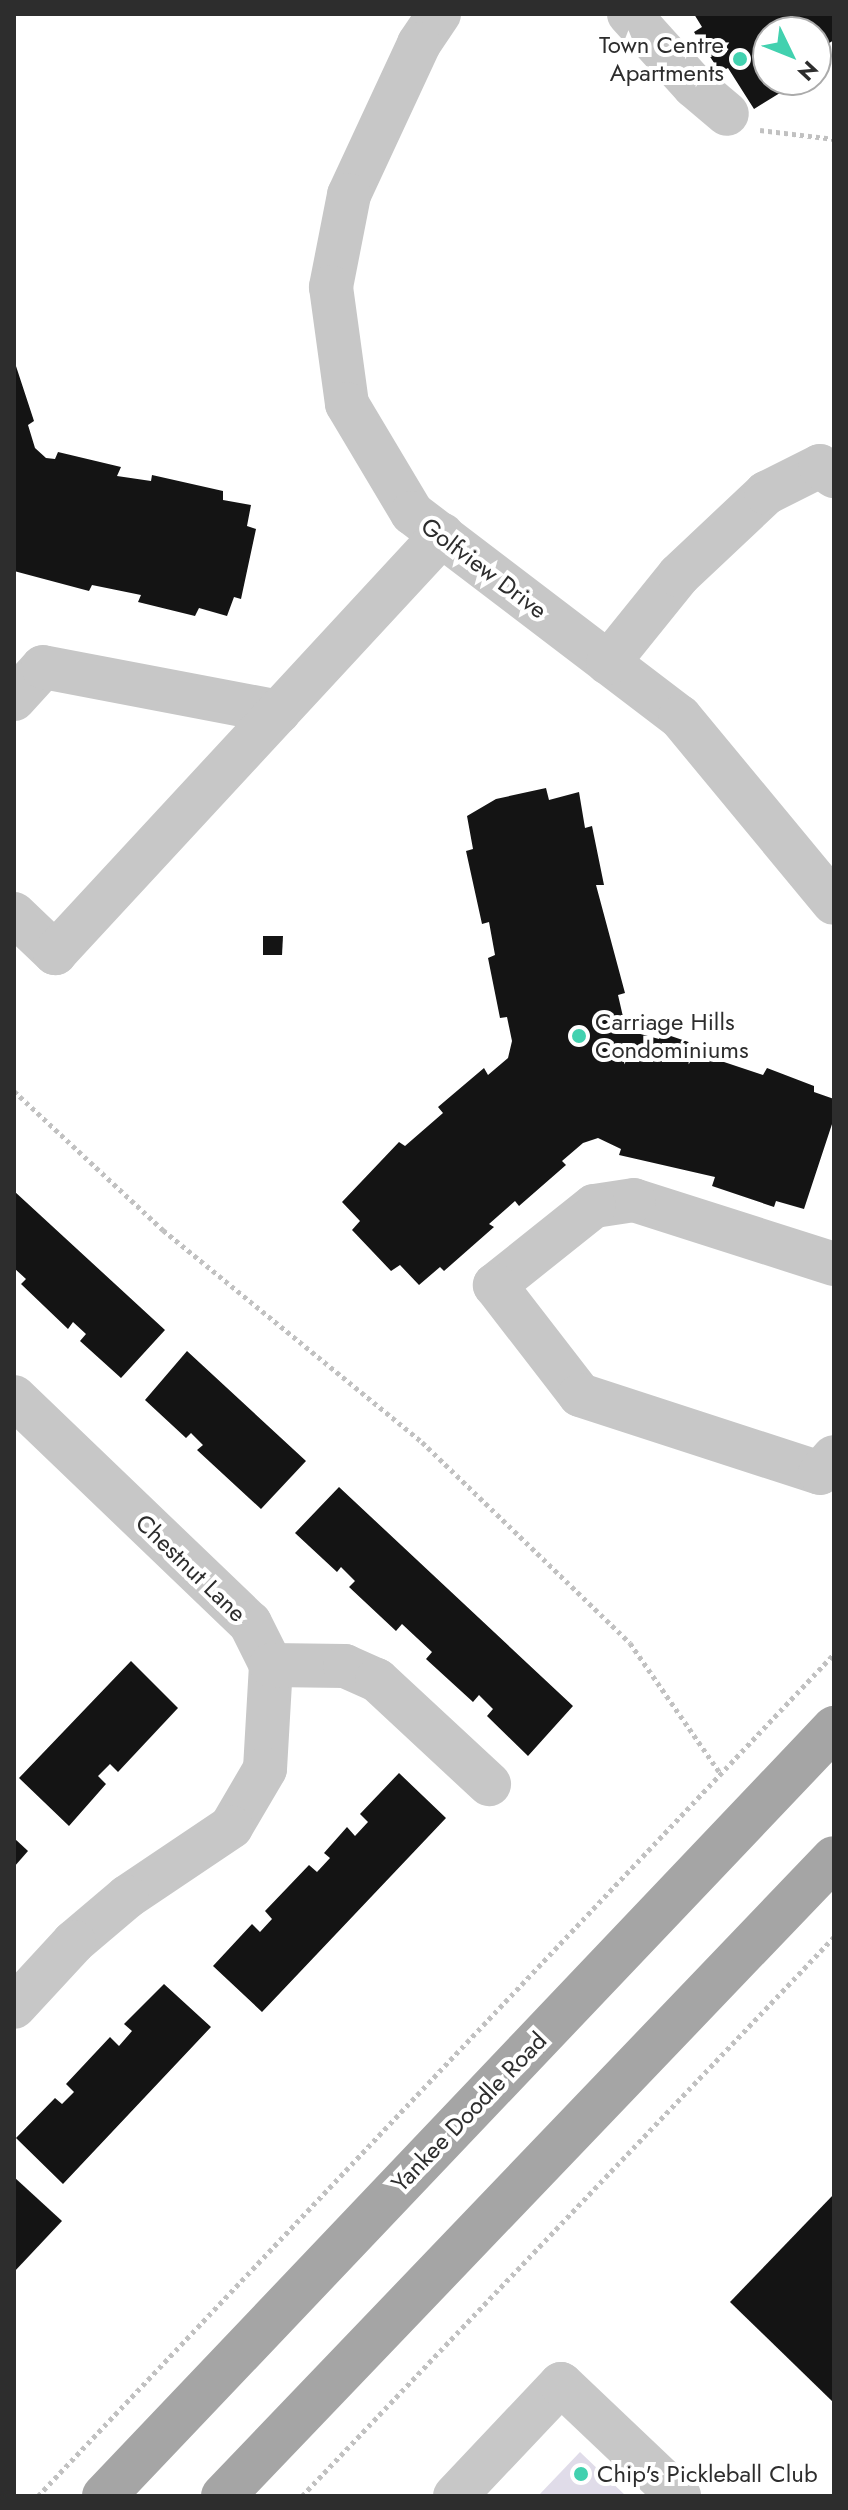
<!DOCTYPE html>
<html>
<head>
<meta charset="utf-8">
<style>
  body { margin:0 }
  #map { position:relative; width:848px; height:2510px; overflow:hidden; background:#fff; font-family:Jost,sans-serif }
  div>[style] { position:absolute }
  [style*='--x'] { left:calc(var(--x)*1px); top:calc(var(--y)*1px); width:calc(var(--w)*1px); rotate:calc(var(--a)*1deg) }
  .green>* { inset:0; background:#e0dce9 }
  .building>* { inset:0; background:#141414 }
  .path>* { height:5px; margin-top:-2.5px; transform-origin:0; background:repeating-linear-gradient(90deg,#c1c1c1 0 4px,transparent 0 8px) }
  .minor>* { height:44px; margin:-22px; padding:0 22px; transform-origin:22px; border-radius:22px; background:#c7c7c7 }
  .major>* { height:44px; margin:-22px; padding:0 22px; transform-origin:22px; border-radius:22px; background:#a5a5a5 }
  .dots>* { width:22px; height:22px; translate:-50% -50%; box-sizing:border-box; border:4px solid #fff; border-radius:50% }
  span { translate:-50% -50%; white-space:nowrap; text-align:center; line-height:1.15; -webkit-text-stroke:8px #fff; paint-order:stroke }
  .poi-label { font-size:24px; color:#2d2d2d }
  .right { translate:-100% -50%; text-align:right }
  .left { translate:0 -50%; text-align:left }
  .street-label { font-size:24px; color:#2d2d2d }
  .frame { position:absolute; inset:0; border:16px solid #2d2d2d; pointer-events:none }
  .north { position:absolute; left:752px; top:16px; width:80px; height:80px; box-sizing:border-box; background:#fff; border:2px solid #ababab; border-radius:50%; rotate:133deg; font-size:22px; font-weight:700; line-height:32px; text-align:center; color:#2d2d2d }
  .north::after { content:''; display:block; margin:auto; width:28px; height:36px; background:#42d1af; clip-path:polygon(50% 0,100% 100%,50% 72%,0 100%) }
</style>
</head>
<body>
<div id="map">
  <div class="green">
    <div style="clip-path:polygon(580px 2452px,626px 2496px,538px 2496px)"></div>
  </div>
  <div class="building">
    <div style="clip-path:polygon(694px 14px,834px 14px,834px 40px,823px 47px,828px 55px,816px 63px,816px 32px,768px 32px,768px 80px,801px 80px,754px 109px,728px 68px,720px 72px,694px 32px,702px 27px)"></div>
    <div style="clip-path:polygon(14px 360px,34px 421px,28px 425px,35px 448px,46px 458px,55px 459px,58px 452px,121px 467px,117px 476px,151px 481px,152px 475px,223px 491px,223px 500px,251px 505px,247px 526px,256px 529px,241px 599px,234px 597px,227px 616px,199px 608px,195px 616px,138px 602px,141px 595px,92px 585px,89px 591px,14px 571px)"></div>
    <div style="clip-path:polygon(546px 788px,549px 800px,579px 792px,585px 828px,592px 826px,604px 885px,596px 885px,625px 993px,618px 995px,624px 1021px,633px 1032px,659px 1039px,662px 1033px,718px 1052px,715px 1059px,763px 1075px,767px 1068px,814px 1086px,814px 1092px,834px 1099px,834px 1118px,804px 1209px,776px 1201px,774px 1207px,712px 1186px,715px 1177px,619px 1155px,621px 1149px,598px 1138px,583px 1143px,562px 1161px,566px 1165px,519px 1206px,515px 1201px,489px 1224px,494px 1227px,444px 1271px,440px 1267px,419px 1285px,400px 1265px,391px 1271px,352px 1230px,360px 1221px,342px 1202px,399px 1142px,405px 1146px,443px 1113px,438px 1107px,484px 1068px,488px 1075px,508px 1058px,512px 1041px,507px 1017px,500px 1018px,488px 958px,495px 955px,489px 922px,482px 924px,466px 851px,473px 849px,467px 816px,496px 799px)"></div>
    <div style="clip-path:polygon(263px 936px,283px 936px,282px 955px,263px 955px)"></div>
    <div style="clip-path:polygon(14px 1191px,165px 1330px,121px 1378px,80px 1341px,86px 1334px,73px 1322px,68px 1329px,21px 1284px,26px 1279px,14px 1268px)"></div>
    <div style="clip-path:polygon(187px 1351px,306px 1461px,261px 1509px,197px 1450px,203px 1445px,191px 1433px,186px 1438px,145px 1400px)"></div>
    <div style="clip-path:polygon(339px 1487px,573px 1706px,528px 1756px,487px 1716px,493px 1709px,479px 1695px,473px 1702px,426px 1659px,432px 1652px,402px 1624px,396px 1631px,349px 1587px,355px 1581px,341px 1567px,337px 1572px,295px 1533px)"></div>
    <div style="clip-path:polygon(131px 1661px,178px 1708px,118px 1772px,110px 1764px,98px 1776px,106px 1784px,69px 1826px,19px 1778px)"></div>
    <div style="clip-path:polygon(399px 1773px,446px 1818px,262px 2012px,213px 1966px,252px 1924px,260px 1932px,272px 1919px,265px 1911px,309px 1865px,317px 1872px,330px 1858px,324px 1853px,347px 1827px,355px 1836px,368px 1822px,360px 1814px)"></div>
    <div style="clip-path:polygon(14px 1838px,28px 1851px,14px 1867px)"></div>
    <div style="clip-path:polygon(164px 1984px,211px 2027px,63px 2184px,16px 2138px,55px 2098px,62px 2104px,74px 2092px,66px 2084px,110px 2037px,119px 2046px,132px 2031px,124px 2024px)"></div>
    <div style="clip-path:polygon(14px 2177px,62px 2221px,14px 2272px)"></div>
    <div style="clip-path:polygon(834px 2194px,834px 2403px,730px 2302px)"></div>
  </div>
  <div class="path">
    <div style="--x:760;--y:130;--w:75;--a:6.9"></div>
    <div style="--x:14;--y:1091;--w:204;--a:43"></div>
    <div style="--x:163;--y:1230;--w:335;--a:39.3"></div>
    <div style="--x:422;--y:1442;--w:289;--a:44"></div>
    <div style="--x:630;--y:1643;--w:158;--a:55.3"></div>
    <div style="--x:38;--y:2496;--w:1159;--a:-46.61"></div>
    <div style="--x:302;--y:2496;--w:772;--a:-46.42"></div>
  </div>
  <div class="minor">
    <div style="--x:439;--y:14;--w:36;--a:124"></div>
    <div style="--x:419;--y:44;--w:166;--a:114.9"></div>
    <div style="--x:349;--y:195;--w:94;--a:101.1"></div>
    <div style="--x:331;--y:287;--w:118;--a:82.2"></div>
    <div style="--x:347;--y:404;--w:127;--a:59.2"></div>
    <div style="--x:412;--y:513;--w:337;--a:37.3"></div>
    <div style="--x:680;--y:717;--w:241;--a:50.4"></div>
    <div style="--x:629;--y:14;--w:97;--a:47.9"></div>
    <div style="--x:694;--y:86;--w:43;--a:40.3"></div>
    <div style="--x:608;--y:663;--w:113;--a:-51.1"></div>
    <div style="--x:679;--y:575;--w:120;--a:-43.3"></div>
    <div style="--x:766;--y:493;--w:60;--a:-26.6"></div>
    <div style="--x:820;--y:466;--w:17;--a:36"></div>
    <div style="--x:14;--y:699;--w:43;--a:-47.8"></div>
    <div style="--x:43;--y:667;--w:240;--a:10.8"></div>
    <div style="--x:14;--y:914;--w:57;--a:43.6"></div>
    <div style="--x:55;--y:953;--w:570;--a:-47.21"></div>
    <div style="--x:834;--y:1264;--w:210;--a:-162.3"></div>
    <div style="--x:634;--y:1200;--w:40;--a:171.5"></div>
    <div style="--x:594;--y:1206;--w:127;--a:141.4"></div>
    <div style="--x:495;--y:1285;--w:139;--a:52.3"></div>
    <div style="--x:580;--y:1395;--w:252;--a:18"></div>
    <div style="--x:820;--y:1473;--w:21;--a:-49"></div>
    <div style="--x:14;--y:1397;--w:327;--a:43.8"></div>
    <div style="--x:250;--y:1623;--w:47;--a:63.4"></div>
    <div style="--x:271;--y:1665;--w:104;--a:93.3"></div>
    <div style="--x:265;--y:1769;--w:67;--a:120.4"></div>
    <div style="--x:231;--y:1827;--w:125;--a:146.1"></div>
    <div style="--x:127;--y:1897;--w:70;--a:139.7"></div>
    <div style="--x:74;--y:1942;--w:88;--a:132.7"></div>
    <div style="--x:271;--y:1665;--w:74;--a:0.8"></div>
    <div style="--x:345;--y:1666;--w:35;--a:24"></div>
    <div style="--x:377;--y:1680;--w:153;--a:42.9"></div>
    <div style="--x:455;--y:2496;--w:154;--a:-46.6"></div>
    <div style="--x:561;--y:2384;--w:163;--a:43.5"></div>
  </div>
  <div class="major">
    <div style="--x:104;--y:2496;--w:1060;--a:-46.45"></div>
    <div style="--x:223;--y:2496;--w:883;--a:-46.24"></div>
  </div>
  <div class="dots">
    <div style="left:740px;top:59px;background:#42d1af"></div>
    <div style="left:579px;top:1036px;background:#42d1af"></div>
    <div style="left:581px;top:2474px;background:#42d1af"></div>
  </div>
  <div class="poi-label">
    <span class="right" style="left:724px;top:59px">Town Centre<br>Apartments</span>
    <span class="left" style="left:595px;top:1036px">Carriage Hills<br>Condominiums</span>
    <span class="left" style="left:597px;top:2474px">Chip's Pickleball Club</span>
  </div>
  <div class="street-label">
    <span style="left:484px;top:568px;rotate:37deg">Golfview Drive</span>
    <span style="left:191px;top:1568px;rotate:44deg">Chestnut Lane</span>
    <span style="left:469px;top:2112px;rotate:-46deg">Yankee Doodle Road</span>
  </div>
  <div class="frame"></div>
  <div class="north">N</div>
</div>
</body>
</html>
